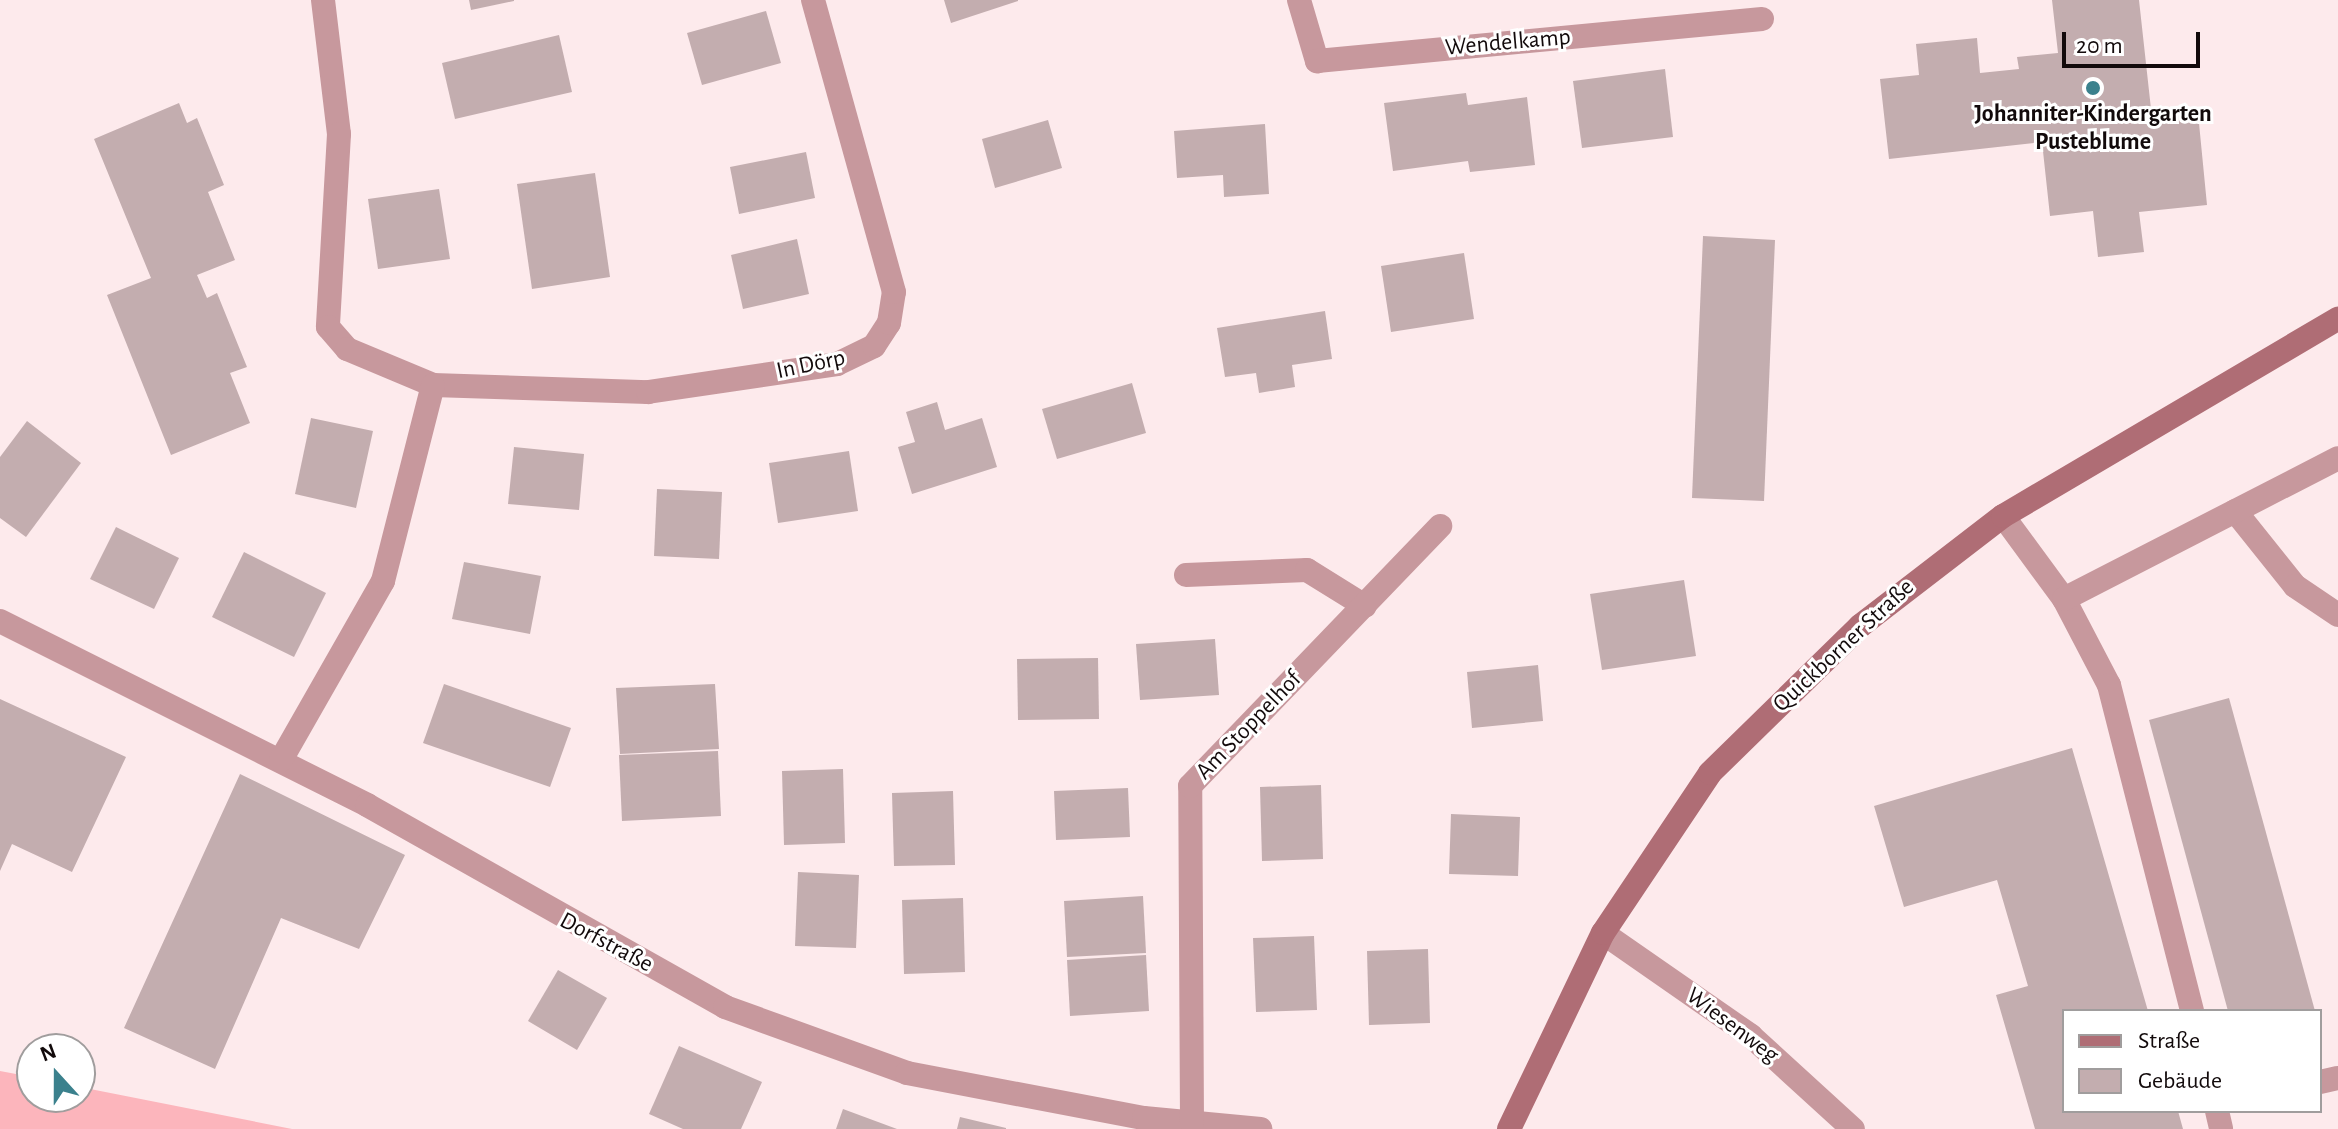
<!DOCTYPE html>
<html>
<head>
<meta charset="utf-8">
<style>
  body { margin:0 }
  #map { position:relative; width:2338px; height:1129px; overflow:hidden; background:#fdeaec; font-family:"Alegreya Sans",sans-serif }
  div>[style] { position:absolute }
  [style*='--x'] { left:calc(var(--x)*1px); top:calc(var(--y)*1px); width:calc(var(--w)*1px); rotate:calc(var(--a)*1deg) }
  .green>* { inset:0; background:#fcb5bc }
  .building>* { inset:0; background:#c3adaf }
  .service>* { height:24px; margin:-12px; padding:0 12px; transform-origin:12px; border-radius:12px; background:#c7989d }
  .minor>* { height:24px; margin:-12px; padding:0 12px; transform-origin:12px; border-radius:12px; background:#c7989d }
  .secondary>* { height:24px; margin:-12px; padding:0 12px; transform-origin:12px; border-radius:12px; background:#af6d75 }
  .dots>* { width:22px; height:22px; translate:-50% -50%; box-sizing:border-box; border:4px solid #fff; border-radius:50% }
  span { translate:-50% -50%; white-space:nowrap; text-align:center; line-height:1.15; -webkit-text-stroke:6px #fff; paint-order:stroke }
  .street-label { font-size:24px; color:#120a0b }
  .poi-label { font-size:24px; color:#120a0b; font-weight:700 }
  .legend { position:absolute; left:2062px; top:1009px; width:260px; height:104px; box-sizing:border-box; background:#fff; border:2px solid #a09d9d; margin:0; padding:10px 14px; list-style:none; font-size:24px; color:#120a0b }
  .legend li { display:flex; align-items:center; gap:16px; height:40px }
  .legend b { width:40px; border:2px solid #a09d9d }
  .north { position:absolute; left:16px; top:1033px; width:80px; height:80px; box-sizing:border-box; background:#fff; border:2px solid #a09d9d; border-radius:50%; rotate:339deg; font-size:22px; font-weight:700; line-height:32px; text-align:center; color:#120a0b }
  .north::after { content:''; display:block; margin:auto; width:28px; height:36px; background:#3b818d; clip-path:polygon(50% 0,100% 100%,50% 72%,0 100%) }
  .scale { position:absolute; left:2062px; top:32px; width:138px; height:36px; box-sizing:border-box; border:4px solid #120a0b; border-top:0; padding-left:10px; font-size:24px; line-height:28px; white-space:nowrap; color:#120a0b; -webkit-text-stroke:6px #fff; paint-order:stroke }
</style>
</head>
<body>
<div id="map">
  <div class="green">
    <div style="clip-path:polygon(0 1071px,32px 1077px,32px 1097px,80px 1097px,80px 1087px,292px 1129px,0 1129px)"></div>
  </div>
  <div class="building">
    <div style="clip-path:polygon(469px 0,514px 0,514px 1px,471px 10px)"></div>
    <div style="clip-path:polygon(944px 0,1018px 0,1018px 1px,951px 23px)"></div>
    <div style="clip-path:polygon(2052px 0,2139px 0,2152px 118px,2198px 113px,2207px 205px,2139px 212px,2144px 252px,2098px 257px,2093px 211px,2050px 216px,2042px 142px,1889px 159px,1880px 79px,1919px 75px,1916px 44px,1977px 38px,1980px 73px,2019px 69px,2017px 57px,2058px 53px)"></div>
    <div style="clip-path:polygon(766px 11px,781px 63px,702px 85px,687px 33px)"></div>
    <div style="clip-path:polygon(559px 35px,572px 92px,455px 119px,442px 63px)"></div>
    <div style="clip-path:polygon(1665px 69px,1673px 137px,1582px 148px,1573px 81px)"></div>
    <div style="clip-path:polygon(1466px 93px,1468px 105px,1527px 97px,1535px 165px,1470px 172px,1468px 161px,1393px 171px,1384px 103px)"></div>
    <div style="clip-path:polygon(179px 103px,187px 123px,197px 118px,224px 185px,208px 192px,235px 260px,197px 275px,207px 298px,217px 293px,247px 367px,230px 373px,250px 423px,171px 455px,107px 295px,151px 278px,94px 139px)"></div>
    <div style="clip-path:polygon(1048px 120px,1062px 168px,995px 188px,982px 139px)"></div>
    <div style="clip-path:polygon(1265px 124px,1269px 194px,1224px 197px,1223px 175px,1177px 178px,1174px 131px)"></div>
    <div style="clip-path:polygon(806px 152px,815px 198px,739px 214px,730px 167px)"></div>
    <div style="clip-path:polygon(595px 173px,610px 277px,532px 289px,517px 184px)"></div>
    <div style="clip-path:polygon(439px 189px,450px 259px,378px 269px,368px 199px)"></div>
    <div style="clip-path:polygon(1703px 236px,1775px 240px,1764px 501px,1692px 498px)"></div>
    <div style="clip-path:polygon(797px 239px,809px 294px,743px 309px,731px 255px)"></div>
    <div style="clip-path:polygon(1464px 253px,1474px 319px,1391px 332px,1381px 266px)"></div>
    <div style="clip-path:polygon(1325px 311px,1332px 359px,1292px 365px,1295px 387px,1259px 393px,1256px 373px,1225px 377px,1217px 328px)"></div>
    <div style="clip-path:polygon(1132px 383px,1146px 433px,1057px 459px,1042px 409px)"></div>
    <div style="clip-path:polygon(937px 402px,945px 430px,982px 418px,997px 467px,912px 494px,898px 447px,915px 442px,906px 412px)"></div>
    <div style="clip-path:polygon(311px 418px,373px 431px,356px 508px,295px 494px)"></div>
    <div style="clip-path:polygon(27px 421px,81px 463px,26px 537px,0 518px,0 457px)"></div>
    <div style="clip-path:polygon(514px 447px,584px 454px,579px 510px,508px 504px)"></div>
    <div style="clip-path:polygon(849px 451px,858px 511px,778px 523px,769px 463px)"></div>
    <div style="clip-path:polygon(657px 489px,722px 492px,719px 559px,654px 556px)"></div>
    <div style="clip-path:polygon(116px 527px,179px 558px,154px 609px,90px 579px)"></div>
    <div style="clip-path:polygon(244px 552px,326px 593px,294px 657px,212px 617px)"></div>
    <div style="clip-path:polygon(464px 562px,541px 576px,530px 634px,452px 619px)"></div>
    <div style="clip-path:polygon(1684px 580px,1696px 656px,1602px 670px,1590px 594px)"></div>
    <div style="clip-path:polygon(1215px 639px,1219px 695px,1140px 700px,1136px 644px)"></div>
    <div style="clip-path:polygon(1098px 658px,1099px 719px,1018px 720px,1017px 659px)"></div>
    <div style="clip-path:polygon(1538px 665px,1543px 721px,1472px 728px,1467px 672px)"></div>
    <div style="clip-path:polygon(444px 684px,571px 728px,550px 787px,423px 743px)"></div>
    <div style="clip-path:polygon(715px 684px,719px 749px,620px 754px,616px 688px)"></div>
    <div style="clip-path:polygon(2229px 698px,2315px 1011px,2228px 1011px,2149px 720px)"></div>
    <div style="clip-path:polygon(0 699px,126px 757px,72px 872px,12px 844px,0 871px)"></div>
    <div style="clip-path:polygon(2072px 748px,2148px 1011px,2064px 1011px,2064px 1111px,2178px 1111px,2183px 1129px,2035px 1129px,1996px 995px,2028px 986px,1997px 880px,1904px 907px,1874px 806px)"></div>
    <div style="clip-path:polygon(718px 751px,721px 816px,622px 821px,619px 755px)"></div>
    <div style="clip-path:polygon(843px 769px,845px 843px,784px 845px,782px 771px)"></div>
    <div style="clip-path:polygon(240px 774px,405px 855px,359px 949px,281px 918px,215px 1069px,124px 1028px)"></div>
    <div style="clip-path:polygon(1321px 785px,1323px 859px,1262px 861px,1260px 787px)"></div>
    <div style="clip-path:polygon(1128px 788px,1130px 837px,1056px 840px,1054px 791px)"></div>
    <div style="clip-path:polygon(953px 791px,955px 865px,894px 866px,892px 793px)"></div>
    <div style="clip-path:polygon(1451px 814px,1520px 817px,1518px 876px,1449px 874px)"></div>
    <div style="clip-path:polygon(798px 872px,859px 875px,856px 948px,795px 946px)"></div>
    <div style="clip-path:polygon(1143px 896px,1146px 953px,1067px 957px,1064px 901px)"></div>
    <div style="clip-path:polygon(963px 898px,965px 972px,904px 974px,902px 900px)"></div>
    <div style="clip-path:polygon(1314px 936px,1317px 1010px,1256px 1012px,1253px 938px)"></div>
    <div style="clip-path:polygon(1428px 949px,1430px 1023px,1369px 1025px,1367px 951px)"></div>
    <div style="clip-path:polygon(1146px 955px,1149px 1011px,1070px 1016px,1067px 960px)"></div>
    <div style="clip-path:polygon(558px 970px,607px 998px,577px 1050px,528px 1021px)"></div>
    <div style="clip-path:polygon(679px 1046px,762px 1082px,741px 1129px,683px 1129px,649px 1114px)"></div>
    <div style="clip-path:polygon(843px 1109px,897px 1129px,836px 1129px)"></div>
    <div style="clip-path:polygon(960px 1117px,1006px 1128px,1006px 1129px,957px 1129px)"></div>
  </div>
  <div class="service">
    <div style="--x:2235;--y:511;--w:96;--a:51.3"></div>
    <div style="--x:2295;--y:586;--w:52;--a:34"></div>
    <div style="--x:2003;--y:516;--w:103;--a:53.7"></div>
    <div style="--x:2064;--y:599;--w:97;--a:62.4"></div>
    <div style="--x:2109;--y:685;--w:336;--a:75.7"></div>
    <div style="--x:1186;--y:575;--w:121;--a:-2.4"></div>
    <div style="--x:1307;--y:570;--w:68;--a:31.8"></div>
    <div style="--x:2064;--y:599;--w:308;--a:-27.2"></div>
    <div style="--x:2320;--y:1082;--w:18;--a:-13"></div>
    <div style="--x:2217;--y:1111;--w:18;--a:77"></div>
  </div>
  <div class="minor">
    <div style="--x:323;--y:0;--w:135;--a:83.2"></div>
    <div style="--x:339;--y:134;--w:193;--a:93.3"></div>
    <div style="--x:328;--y:327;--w:29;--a:49"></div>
    <div style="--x:347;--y:349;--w:93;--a:22.7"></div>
    <div style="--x:433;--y:385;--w:215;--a:1.9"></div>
    <div style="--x:648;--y:392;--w:191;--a:-8.4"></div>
    <div style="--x:837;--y:364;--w:41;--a:-25.9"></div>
    <div style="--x:874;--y:346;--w:27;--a:-57"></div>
    <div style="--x:889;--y:323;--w:31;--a:-81"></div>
    <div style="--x:894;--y:292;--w:303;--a:-105.5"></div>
    <div style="--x:1299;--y:0;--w:64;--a:73.6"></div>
    <div style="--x:1317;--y:61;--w:447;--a:-5.4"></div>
    <div style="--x:0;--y:621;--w:411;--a:26.6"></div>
    <div style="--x:367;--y:805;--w:411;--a:29.4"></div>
    <div style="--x:725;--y:1007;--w:194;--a:19.9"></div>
    <div style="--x:907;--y:1073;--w:241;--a:10.8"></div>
    <div style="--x:1144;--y:1118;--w:117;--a:5.4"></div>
    <div style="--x:281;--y:760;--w:206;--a:-60.3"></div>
    <div style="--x:383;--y:581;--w:202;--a:-75.7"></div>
    <div style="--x:1603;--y:933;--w:180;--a:34.8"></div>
    <div style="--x:1751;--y:1036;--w:138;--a:42.4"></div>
    <div style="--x:1192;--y:1123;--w:337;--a:-90.3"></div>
    <div style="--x:1190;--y:786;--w:361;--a:-46.1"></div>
  </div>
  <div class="secondary">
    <div style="--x:1509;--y:1129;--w:217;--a:-64.4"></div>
    <div style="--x:1603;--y:933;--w:192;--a:-56.2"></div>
    <div style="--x:1710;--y:773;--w:210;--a:-44.4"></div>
    <div style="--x:1860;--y:626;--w:180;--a:-37.6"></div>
    <div style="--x:2003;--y:516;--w:389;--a:-30.5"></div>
  </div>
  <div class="dots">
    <div style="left:2093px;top:88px;background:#3b818d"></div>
  </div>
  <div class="street-label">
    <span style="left:1508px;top:43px;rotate:-5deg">Wendelkamp</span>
    <span style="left:811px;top:365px;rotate:-12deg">In Dörp</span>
    <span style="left:1844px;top:646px;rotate:-43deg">Quickborner Straße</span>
    <span style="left:1249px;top:726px;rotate:-46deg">Am Stoppelhof</span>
    <span style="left:606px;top:943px;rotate:28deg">Dorfstraße</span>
    <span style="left:1732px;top:1026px;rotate:37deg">Wiesenweg</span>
  </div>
  <div class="poi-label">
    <span style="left:2093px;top:129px">Johanniter-Kindergarten<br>Pusteblume</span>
  </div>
  <ul class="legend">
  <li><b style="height:10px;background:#af6d75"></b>Straße</li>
  <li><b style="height:22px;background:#c3adaf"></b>Gebäude</li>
  </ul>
  <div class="north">N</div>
  <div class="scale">20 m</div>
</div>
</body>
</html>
